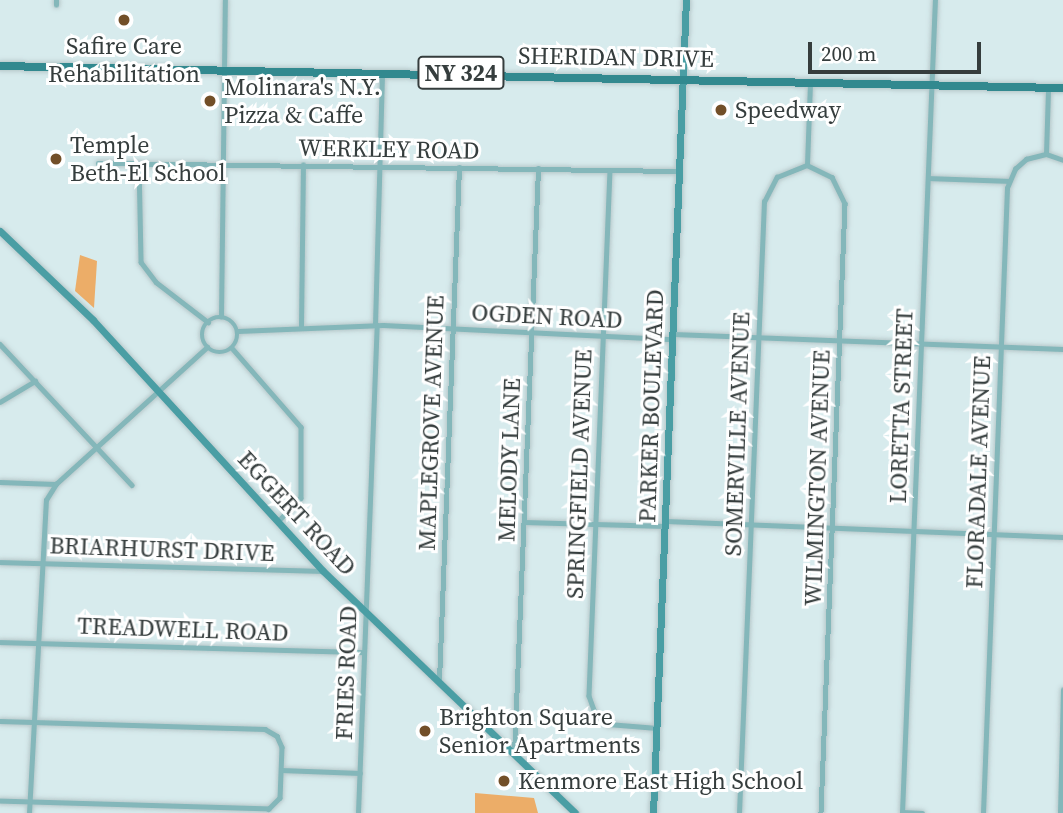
<!DOCTYPE html>
<html>
<head>
<meta charset="utf-8">
<style>
  body { margin:0 }
  #map { position:relative; width:1063px; height:813px; overflow:hidden; background:#d7ebed; font-family:"Source Serif 4",serif }
  div>[style] { position:absolute }
  [style*='--x'] { left:calc(var(--x)*1px); top:calc(var(--y)*1px); width:calc(var(--w)*1px); rotate:calc(var(--a)*1deg) }
  .green>* { inset:0; background:#ecad68 }
  .roads { filter:drop-shadow(0 0 2px #b7c8ca) drop-shadow(0 0 2px #b7c8ca) }
  .street>* { height:4.5px; margin:-2.25px; padding:0 2.25px; transform-origin:2.25px; border-radius:2.25px; background:#84b7ba }
  .street>.ring { margin:-2.25px; padding:0; box-sizing:content-box; background:none; border:4.5px solid #84b7ba; border-radius:50% }
  .secondary>* { height:7px; margin:-3.5px; padding:0 3.5px; transform-origin:3.5px; border-radius:3.5px; background:#4a9ea4 }
  .primary>* { height:8px; margin:-4px; padding:0 4px; transform-origin:4px; border-radius:4px; background:#32898f }
  .dots>* { width:19px; height:19px; translate:-50% -50%; box-sizing:border-box; border:4px solid #fff; border-radius:50% }
  span { translate:-50% -50%; white-space:nowrap; text-align:center; line-height:1.15; -webkit-text-stroke:6px #fff; paint-order:stroke }
  .shield-label span { padding:2px 5px; background:#fff; border:2px solid; border-radius:5px; -webkit-text-stroke-width:0 }
  .shield-label { font-size:23px; color:#353d3d; font-weight:700 }
  .poi-label { font-size:24px; color:#353d3d }
  .left { translate:0 -50%; text-align:left }
  .street-label { font-size:24px; color:#353d3d }
  .scale { position:absolute; left:808px; top:42px; width:173px; height:32px; box-sizing:border-box; border:4px solid #353d3d; border-top:0; padding-left:9px; font-size:21px; line-height:24px; white-space:nowrap; color:#353d3d; -webkit-text-stroke:5px #fff; paint-order:stroke }
</style>
</head>
<body>
<div id="map">
  <div class="green">
    <div style="clip-path:polygon(80px 255px,97px 261px,94px 308px,75px 291px)"></div>
    <div style="clip-path:polygon(475px 793px,534px 798px,538px 813px,475px 813px)"></div>
  </div>
  <div class="roads">
    <div class="street">
      <div style="--x:56;--y:5;--w:5;--a:-90"></div>
      <div style="--x:1046;--y:154;--w:65;--a:-88.2"></div>
      <div style="--x:98;--y:163;--w:581;--a:0.79"></div>
      <div style="--x:139;--y:163;--w:99;--a:88.8"></div>
      <div style="--x:141;--y:262;--w:25;--a:53"></div>
      <div style="--x:156;--y:282;--w:66;--a:37.6"></div>
      <div style="--x:807;--y:165;--w:83;--a:-87.9"></div>
      <div style="--x:610;--y:170;--w:526;--a:92.29"></div>
      <div style="--x:589;--y:696;--w:20;--a:70"></div>
      <div style="--x:596;--y:715;--w:15;--a:37"></div>
      <div style="--x:608;--y:724;--w:49;--a:4.7"></div>
      <div style="--x:929;--y:178;--w:80;--a:2.1"></div>
      <div style="--x:221;--y:317;--w:317;--a:-89.3"></div>
      <div class="ring" style="left:202px;top:317px;width:31.5px;height:31.5px"></div>
      <div style="--x:375;--y:325;--w:251;--a:-88.4"></div>
      <div style="--x:301;--y:326;--w:161;--a:-89.3"></div>
      <div style="--x:238;--y:331;--w:145;--a:-2.4"></div>
      <div style="--x:383;--y:325;--w:290;--a:2.8"></div>
      <div style="--x:673;--y:334;--w:390;--a:2.2"></div>
      <div style="--x:0;--y:344;--w:193;--a:46.9"></div>
      <div style="--x:232;--y:348;--w:105;--a:48.9"></div>
      <div style="--x:301;--y:427;--w:71;--a:90"></div>
      <div style="--x:301;--y:498;--w:33;--a:134"></div>
      <div style="--x:0;--y:402;--w:41;--a:-31"></div>
      <div style="--x:0;--y:482;--w:55;--a:2.1"></div>
      <div style="--x:666;--y:521;--w:397;--a:2.3"></div>
      <div style="--x:524;--y:522;--w:141;--a:1.6"></div>
      <div style="--x:0;--y:562;--w:322;--a:1.6"></div>
      <div style="--x:0;--y:642;--w:364;--a:1.6"></div>
      <div style="--x:439;--y:681;--w:514;--a:-87.77"></div>
      <div style="--x:0;--y:721;--w:265;--a:1.7"></div>
      <div style="--x:265;--y:729;--w:14;--a:30"></div>
      <div style="--x:277;--y:736;--w:12;--a:66"></div>
      <div style="--x:282;--y:747;--w:51;--a:92.2"></div>
      <div style="--x:280;--y:798;--w:16;--a:135"></div>
      <div style="--x:269;--y:809;--w:269;--a:-178.3"></div>
      <div style="--x:514;--y:754;--w:586;--a:-87.65"></div>
      <div style="--x:281;--y:770;--w:79;--a:2.2"></div>
      <div style="--x:902;--y:812;--w:20;--a:3"></div>
      <div style="--x:29;--y:813;--w:313;--a:-86.9"></div>
      <div style="--x:46;--y:500;--w:19;--a:-58"></div>
      <div style="--x:56;--y:484;--w:204;--a:-42.2"></div>
      <div style="--x:358;--y:813;--w:488;--a:-87.8"></div>
      <div style="--x:739;--y:813;--w:612;--a:-87.66"></div>
      <div style="--x:764;--y:202;--w:28;--a:-63"></div>
      <div style="--x:777;--y:177;--w:32;--a:-22"></div>
      <div style="--x:807;--y:165;--w:28;--a:26"></div>
      <div style="--x:832;--y:177;--w:30;--a:64"></div>
      <div style="--x:845;--y:204;--w:609;--a:92.26"></div>
      <div style="--x:902;--y:813;--w:814;--a:-87.68"></div>
      <div style="--x:983;--y:813;--w:625;--a:-87.8"></div>
      <div style="--x:1007;--y:188;--w:21;--a:-67"></div>
      <div style="--x:1015;--y:169;--w:15;--a:-42"></div>
      <div style="--x:1026;--y:159;--w:21;--a:-14"></div>
      <div style="--x:1046;--y:154;--w:18;--a:19"></div>
      <div style="--x:1060;--y:813;--w:123;--a:-88.6"></div>
    </div>
    <div class="secondary">
      <div style="--x:0;--y:231;--w:129;--a:43.7"></div>
      <div style="--x:93;--y:320;--w:340;--a:47.5"></div>
      <div style="--x:323;--y:571;--w:349;--a:43.8"></div>
      <div style="--x:653;--y:813;--w:814;--a:-87.68"></div>
    </div>
    <div class="primary">
      <div style="--x:0;--y:66;--w:1063;--a:1.19"></div>
    </div>
  </div>
  <div class="dots">
    <div style="left:124px;top:20px;background:#724f28"></div>
    <div style="left:210px;top:101px;background:#724f28"></div>
    <div style="left:721px;top:110px;background:#724f28"></div>
    <div style="left:56px;top:159px;background:#724f28"></div>
    <div style="left:425px;top:731px;background:#724f28"></div>
    <div style="left:504px;top:781px;background:#724f28"></div>
  </div>
  <div class="shield-label">
    <span style="left:461px;top:73px">NY 324</span>
  </div>
  <div class="poi-label">
    <span style="left:124px;top:60px">Safire Care<br>Rehabilitation</span>
    <span class="left" style="left:224px;top:101px">Molinara's N.Y.<br>Pizza &amp; Caffe</span>
    <span class="left" style="left:735px;top:110px">Speedway</span>
    <span class="left" style="left:70px;top:159px">Temple<br>Beth-El School</span>
    <span class="left" style="left:439px;top:731px">Brighton Square<br>Senior Apartments</span>
    <span class="left" style="left:518px;top:781px">Kenmore East High School</span>
  </div>
  <div class="street-label">
    <span style="left:616px;top:57px;rotate:1deg">SHERIDAN DRIVE</span>
    <span style="left:389px;top:149px;rotate:1deg">WERKLEY ROAD</span>
    <span style="left:547px;top:316px;rotate:3deg">OGDEN ROAD</span>
    <span style="left:651px;top:406px;rotate:-88deg">PARKER BOULEVARD</span>
    <span style="left:901px;top:406px;rotate:-88deg">LORETTA STREET</span>
    <span style="left:431px;top:423px;rotate:-88deg">MAPLEGROVE AVENUE</span>
    <span style="left:737px;top:434px;rotate:-88deg">SOMERVILLE AVENUE</span>
    <span style="left:509px;top:460px;rotate:-88deg">MELODY LANE</span>
    <span style="left:978px;top:472px;rotate:-88deg">FLORADALE AVENUE</span>
    <span style="left:579px;top:474px;rotate:-88deg">SPRINGFIELD AVENUE</span>
    <span style="left:817px;top:478px;rotate:-88deg">WILMINGTON AVENUE</span>
    <span style="left:297px;top:513px;rotate:47deg">EGGERT ROAD</span>
    <span style="left:162px;top:549px;rotate:2deg">BRIARHURST DRIVE</span>
    <span style="left:183px;top:629px;rotate:2deg">TREADWELL ROAD</span>
    <span style="left:346px;top:673px;rotate:-88deg">FRIES ROAD</span>
  </div>
  <div class="scale">200 m</div>
</div>
</body>
</html>
